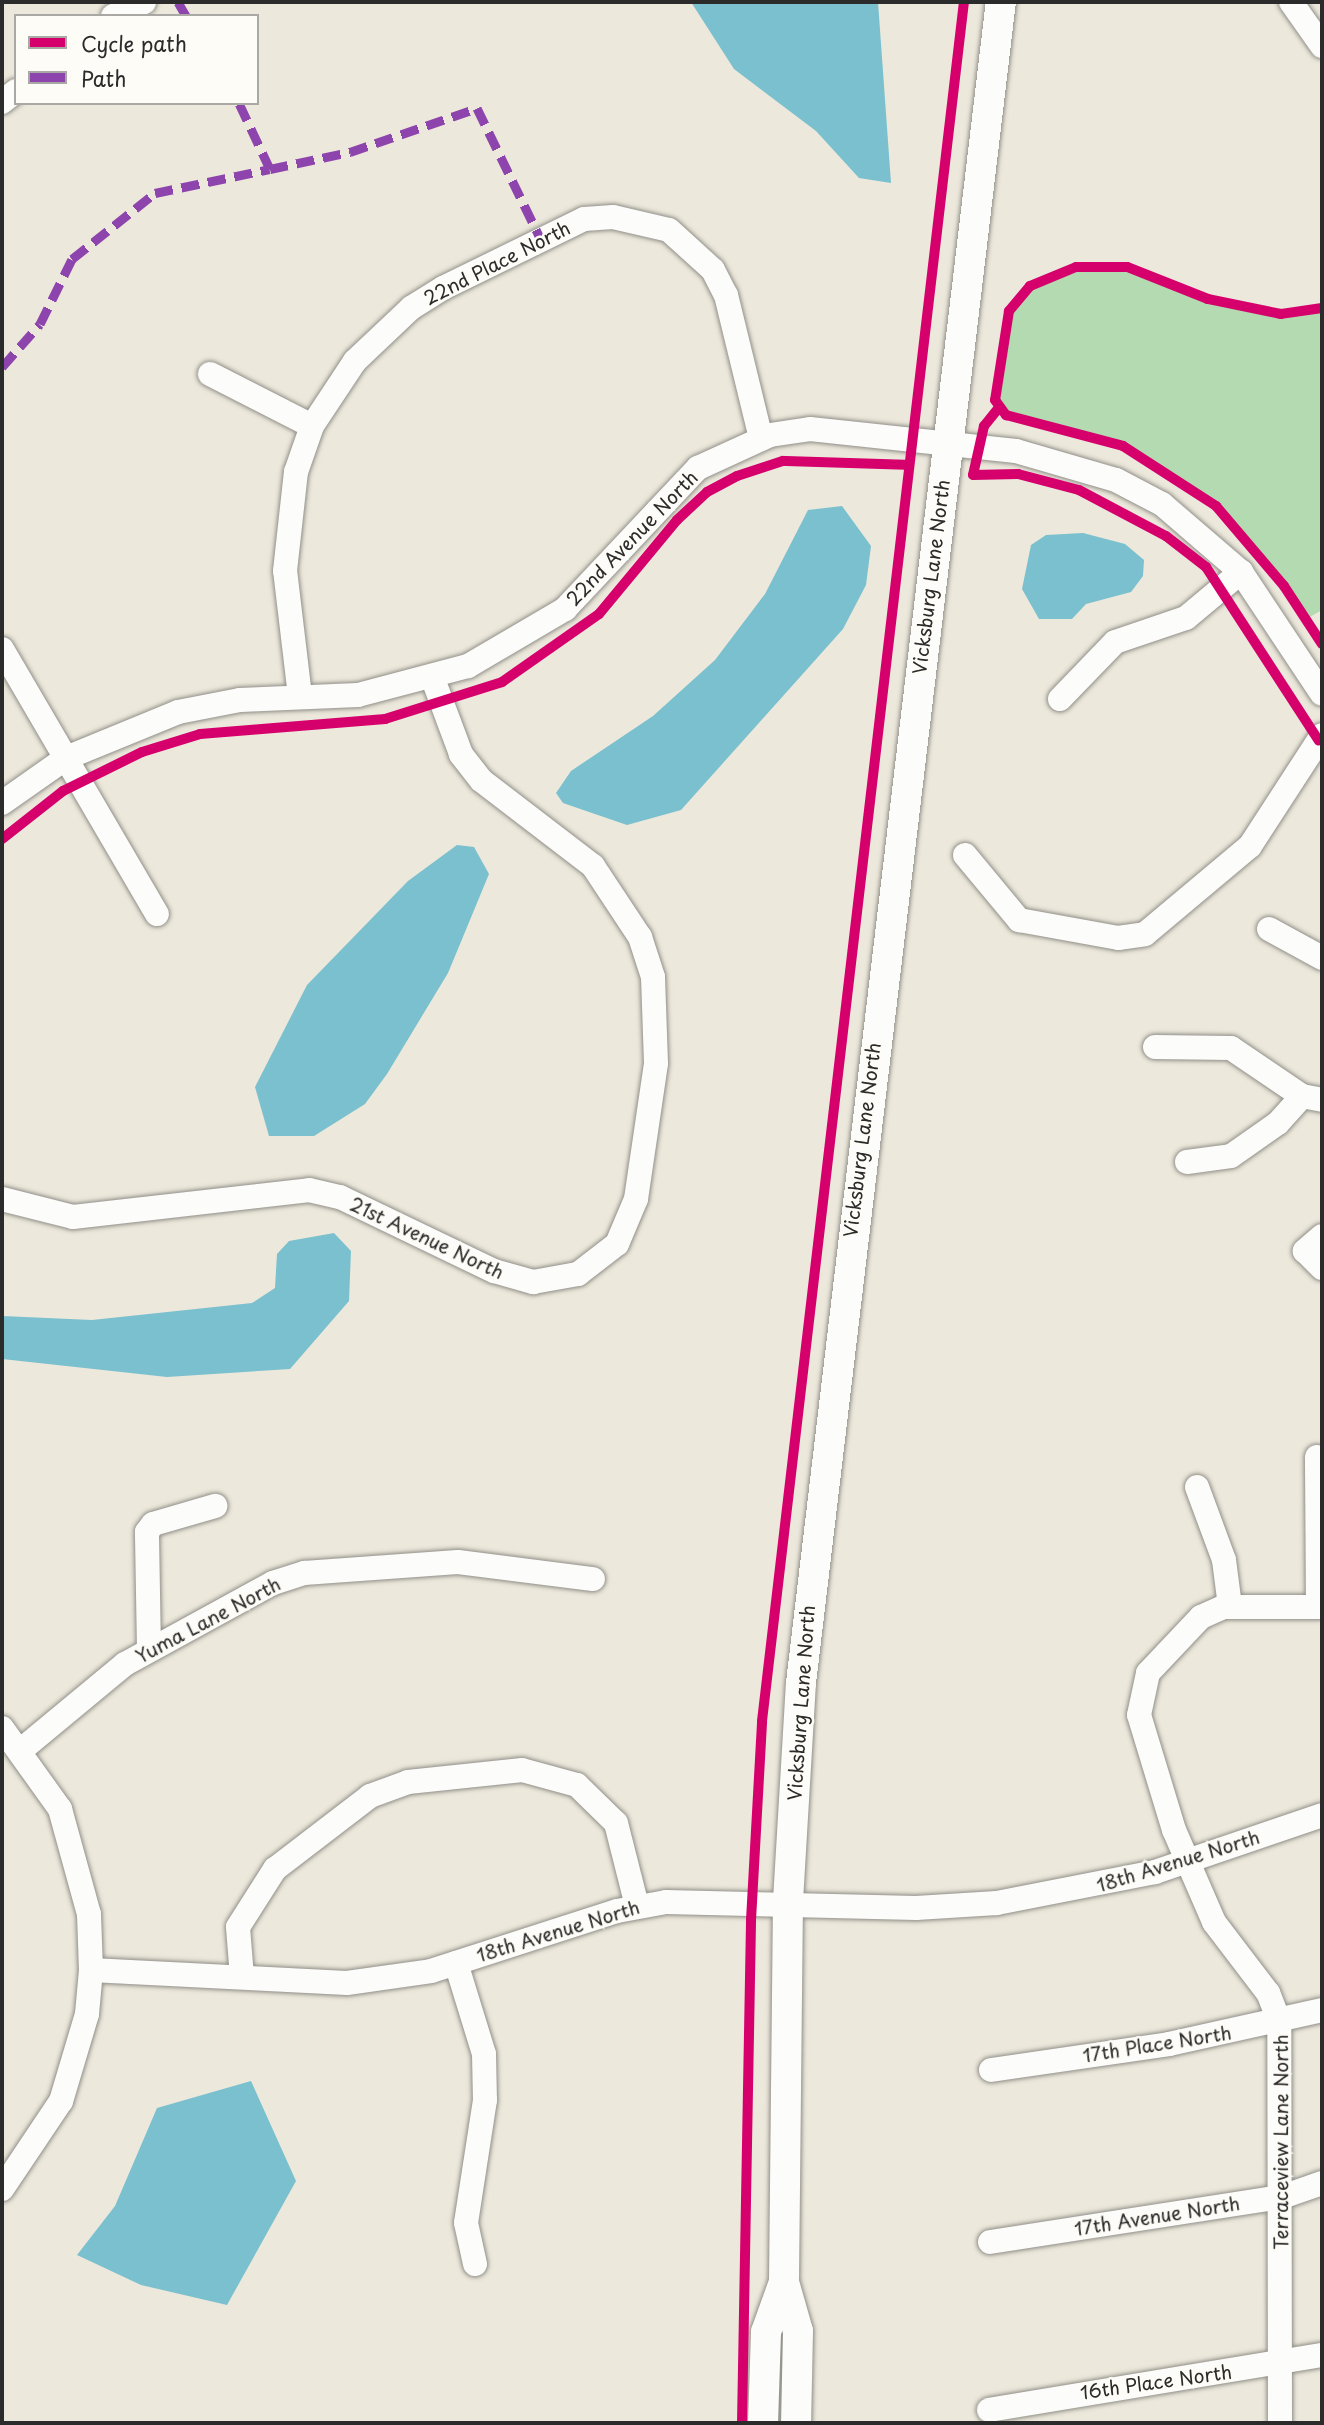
<!DOCTYPE html>
<html>
<head>
<meta charset="utf-8">
<style>
  body { margin:0 }
  #map { position:relative; width:1324px; height:2425px; overflow:hidden; background:#ece8db; font-family:"Playpen Sans",sans-serif }
  div>[style] { position:absolute }
  [style*='--x'] { left:calc(var(--x)*1px); top:calc(var(--y)*1px); width:calc(var(--w)*1px); rotate:calc(var(--a)*1deg) }
  .green>* { inset:0; background:#b3dab0 }
  .water>* { inset:0; background:#7ac0ce }
  .roads { filter:drop-shadow(0 0 2px #918f89) drop-shadow(0 0 2px #918f89) }
  .minor>* { height:24px; margin:-12px; padding:0 12px; transform-origin:12px; border-radius:12px; background:#fcfcfa }
  .major>* { height:30px; margin:-15px; padding:0 15px; transform-origin:15px; border-radius:15px; background:#fcfcfa }
  .quiet>* { height:9px; margin-top:-4.5px; transform-origin:0; background:repeating-linear-gradient(90deg,#8e44ad 0 18px,transparent 0 27px) }
  .cycleway>* { height:10px; margin:-5px; padding:0 5px; transform-origin:5px; border-radius:5px; background:#d6006c }
  span { translate:-50% -50%; white-space:nowrap; text-align:center; line-height:1.15; -webkit-text-stroke:5px #fdfcf7; paint-order:stroke }
  .street-label { font-size:19px; color:#2b2b2b }
  .frame { position:absolute; inset:0; border:4px solid #2b2b2b; pointer-events:none }
  .legend { position:absolute; left:14px; top:14px; width:245px; height:91px; box-sizing:border-box; background:#fdfcf7; border:2px solid #a9a8a5; margin:0; padding:9px 12px; list-style:none; font-size:21px; color:#2b2b2b }
  .legend li { display:flex; align-items:center; gap:14px; height:35px }
  .legend b { width:35px; border:2px solid #a9a8a5 }
</style>
</head>
<body>
<div id="map">
  <div class="green">
    <div style="clip-path:polygon(1076px 267px,1127px 267px,1208px 299px,1281px 314px,1322px 308px,1322px 610px,1308px 618px,1244px 535px,1169px 472px,1122px 446px,997px 410px,1009px 311px,1030px 286px)"></div>
  </div>
  <div class="water">
    <div style="clip-path:polygon(691px 2px,878px 2px,891px 183px,859px 178px,816px 131px,734px 69px)"></div>
    <div style="clip-path:polygon(842px 506px,871px 546px,866px 585px,843px 629px,681px 810px,627px 825px,563px 803px,556px 793px,571px 771px,653px 716px,715px 660px,765px 594px,808px 510px)"></div>
    <div style="clip-path:polygon(1083px 533px,1125px 544px,1144px 560px,1143px 576px,1131px 592px,1086px 604px,1072px 619px,1039px 619px,1022px 589px,1031px 545px,1046px 535px)"></div>
    <div style="clip-path:polygon(457px 845px,474px 847px,489px 874px,448px 973px,387px 1074px,365px 1104px,314px 1136px,269px 1136px,255px 1087px,307px 985px,408px 881px)"></div>
    <div style="clip-path:polygon(334px 1233px,351px 1251px,349px 1301px,290px 1369px,167px 1377px,2px 1359px,2px 1316px,92px 1320px,252px 1303px,275px 1288px,277px 1254px,289px 1241px)"></div>
    <div style="clip-path:polygon(251px 2081px,296px 2181px,227px 2305px,141px 2285px,77px 2255px,115px 2206px,157px 2108px)"></div>
  </div>
  <div class="roads">
    <div class="minor">
      <div style="--x:1291;--y:2;--w:54;--a:54.8"></div>
      <div style="--x:113;--y:16;--w:34;--a:-24"></div>
      <div style="--x:2;--y:102;--w:18;--a:-38"></div>
      <div style="--x:210;--y:374;--w:114;--a:27"></div>
      <div style="--x:2;--y:649;--w:307;--a:59.7"></div>
      <div style="--x:300;--y:696;--w:126;--a:-96.8"></div>
      <div style="--x:285;--y:571;--w:100;--a:-83.7"></div>
      <div style="--x:296;--y:472;--w:49;--a:-70.8"></div>
      <div style="--x:312;--y:426;--w:78;--a:-56.5"></div>
      <div style="--x:355;--y:361;--w:77;--a:-43.4"></div>
      <div style="--x:411;--y:308;--w:38;--a:-32"></div>
      <div style="--x:443;--y:288;--w:157;--a:-26.1"></div>
      <div style="--x:584;--y:219;--w:29;--a:-4"></div>
      <div style="--x:613;--y:217;--w:57;--a:13.1"></div>
      <div style="--x:669;--y:230;--w:59;--a:42.3"></div>
      <div style="--x:713;--y:270;--w:28;--a:63"></div>
      <div style="--x:726;--y:295;--w:148;--a:76.3"></div>
      <div style="--x:1060;--y:699;--w:79;--a:-46"></div>
      <div style="--x:1115;--y:642;--w:75;--a:-18.7"></div>
      <div style="--x:1186;--y:618;--w:72;--a:-39.9"></div>
      <div style="--x:2;--y:803;--w:78;--a:-35.1"></div>
      <div style="--x:66;--y:758;--w:121;--a:-22.3"></div>
      <div style="--x:178;--y:712;--w:63;--a:-11"></div>
      <div style="--x:240;--y:700;--w:118;--a:-2.4"></div>
      <div style="--x:358;--y:695;--w:114;--a:-14.8"></div>
      <div style="--x:468;--y:666;--w:113;--a:-30.4"></div>
      <div style="--x:565;--y:609;--w:194;--a:-46.7"></div>
      <div style="--x:698;--y:468;--w:79;--a:-24.6"></div>
      <div style="--x:770;--y:435;--w:40;--a:-8.5"></div>
      <div style="--x:810;--y:429;--w:207;--a:6.1"></div>
      <div style="--x:1016;--y:451;--w:104;--a:16.2"></div>
      <div style="--x:1116;--y:480;--w:52;--a:27.6"></div>
      <div style="--x:1162;--y:504;--w:104;--a:40.7"></div>
      <div style="--x:1241;--y:572;--w:146;--a:56.4"></div>
      <div style="--x:965;--y:855;--w:85;--a:50.3"></div>
      <div style="--x:1019;--y:920;--w:101;--a:10.3"></div>
      <div style="--x:1118;--y:938;--w:27;--a:-8"></div>
      <div style="--x:1145;--y:934;--w:137;--a:-40"></div>
      <div style="--x:1250;--y:846;--w:132;--a:-57"></div>
      <div style="--x:1269;--y:929;--w:60;--a:28.7"></div>
      <div style="--x:1155;--y:1047;--w:76;--a:0.8"></div>
      <div style="--x:1231;--y:1048;--w:86;--a:34.1"></div>
      <div style="--x:1302;--y:1096;--w:20;--a:11"></div>
      <div style="--x:1187;--y:1162;--w:44;--a:-7.8"></div>
      <div style="--x:1231;--y:1156;--w:57;--a:-35.1"></div>
      <div style="--x:1278;--y:1123;--w:36;--a:-48"></div>
      <div style="--x:2;--y:1199;--w:73;--a:14.2"></div>
      <div style="--x:73;--y:1217;--w:238;--a:-6.5"></div>
      <div style="--x:309;--y:1190;--w:32;--a:13"></div>
      <div style="--x:340;--y:1197;--w:171;--a:25.7"></div>
      <div style="--x:494;--y:1271;--w:41;--a:15.8"></div>
      <div style="--x:533;--y:1282;--w:46;--a:-10.1"></div>
      <div style="--x:578;--y:1274;--w:49;--a:-37.6"></div>
      <div style="--x:617;--y:1244;--w:49;--a:-67.1"></div>
      <div style="--x:636;--y:1199;--w:137;--a:-81.6"></div>
      <div style="--x:656;--y:1063;--w:86;--a:-92"></div>
      <div style="--x:653;--y:977;--w:42;--a:-108"></div>
      <div style="--x:640;--y:937;--w:85;--a:-123.5"></div>
      <div style="--x:593;--y:866;--w:141;--a:-142.5"></div>
      <div style="--x:481;--y:780;--w:33;--a:-128"></div>
      <div style="--x:461;--y:754;--w:80;--a:-110.5"></div>
      <div style="--x:1322;--y:1236;--w:23;--a:139"></div>
      <div style="--x:1305;--y:1251;--w:24;--a:45"></div>
      <div style="--x:1197;--y:1487;--w:78;--a:69.7"></div>
      <div style="--x:1224;--y:1560;--w:46;--a:82.6"></div>
      <div style="--x:149;--y:1650;--w:118;--a:-91"></div>
      <div style="--x:147;--y:1532;--w:10;--a:-53"></div>
      <div style="--x:153;--y:1524;--w:65;--a:-16.2"></div>
      <div style="--x:2;--y:1728;--w:100;--a:54.4"></div>
      <div style="--x:60;--y:1809;--w:109;--a:74.6"></div>
      <div style="--x:89;--y:1914;--w:56;--a:88"></div>
      <div style="--x:91;--y:1970;--w:44;--a:95.2"></div>
      <div style="--x:87;--y:2014;--w:91;--a:106.6"></div>
      <div style="--x:61;--y:2101;--w:106;--a:123.8"></div>
      <div style="--x:21;--y:1750;--w:135;--a:-39.6"></div>
      <div style="--x:125;--y:1664;--w:169;--a:-28.7"></div>
      <div style="--x:273;--y:1583;--w:33;--a:-18"></div>
      <div style="--x:304;--y:1573;--w:154;--a:-4.1"></div>
      <div style="--x:458;--y:1562;--w:136;--a:7.2"></div>
      <div style="--x:456;--y:1963;--w:95;--a:72.9"></div>
      <div style="--x:484;--y:2054;--w:46;--a:88.8"></div>
      <div style="--x:485;--y:2100;--w:124;--a:98.8"></div>
      <div style="--x:466;--y:2223;--w:42;--a:77.6"></div>
      <div style="--x:91;--y:1970;--w:256;--a:2.9"></div>
      <div style="--x:347;--y:1983;--w:85;--a:-8.1"></div>
      <div style="--x:431;--y:1971;--w:195;--a:-17.9"></div>
      <div style="--x:617;--y:1911;--w:50;--a:-10.4"></div>
      <div style="--x:666;--y:1902;--w:250;--a:1.4"></div>
      <div style="--x:916;--y:1908;--w:81;--a:-3.5"></div>
      <div style="--x:997;--y:1903;--w:161;--a:-11.1"></div>
      <div style="--x:1155;--y:1872;--w:176;--a:-18.8"></div>
      <div style="--x:242;--y:1977;--w:50;--a:-94.6"></div>
      <div style="--x:238;--y:1927;--w:69;--a:-57.5"></div>
      <div style="--x:275;--y:1869;--w:120;--a:-37.5"></div>
      <div style="--x:370;--y:1796;--w:40;--a:-20.2"></div>
      <div style="--x:408;--y:1782;--w:115;--a:-6"></div>
      <div style="--x:522;--y:1770;--w:57;--a:15.3"></div>
      <div style="--x:577;--y:1785;--w:54;--a:44.3"></div>
      <div style="--x:616;--y:1823;--w:86;--a:75.8"></div>
      <div style="--x:991;--y:2070;--w:180;--a:-8.3"></div>
      <div style="--x:1169;--y:2044;--w:157;--a:-12.5"></div>
      <div style="--x:990;--y:2242;--w:295;--a:-8.8"></div>
      <div style="--x:1282;--y:2197;--w:42;--a:-19.3"></div>
      <div style="--x:989;--y:2410;--w:338;--a:-9.4"></div>
      <div style="--x:1280;--y:2423;--w:402;--a:-90.1"></div>
      <div style="--x:1279;--y:2021;--w:30;--a:-111"></div>
      <div style="--x:1268;--y:1993;--w:89;--a:-127.3"></div>
      <div style="--x:1214;--y:1922;--w:100;--a:-113.5"></div>
      <div style="--x:1174;--y:1830;--w:120;--a:-106.9"></div>
      <div style="--x:1139;--y:1715;--w:43;--a:-77.9"></div>
      <div style="--x:1148;--y:1673;--w:77;--a:-46.6"></div>
      <div style="--x:1201;--y:1617;--w:24;--a:-24"></div>
      <div style="--x:1223;--y:1607;--w:95;--a:0"></div>
      <div style="--x:1318;--y:1607;--w:150;--a:-90.4"></div>
    </div>
    <div class="major">
      <div style="--x:784;--y:2282;--w:51;--a:74.1"></div>
      <div style="--x:798;--y:2331;--w:92;--a:91.2"></div>
      <div style="--x:763;--y:2423;--w:91;--a:-88.1"></div>
      <div style="--x:766;--y:2332;--w:53;--a:-70.2"></div>
      <div style="--x:784;--y:2282;--w:381;--a:-89.4"></div>
      <div style="--x:788;--y:1901;--w:218;--a:-86.6"></div>
      <div style="--x:801;--y:1683;--w:1693;--a:-83.22"></div>
    </div>
  </div>
  <div class="quiet">
    <div style="--x:178;--y:2;--w:16;--a:60"></div>
    <div style="--x:270;--y:169;--w:82;--a:-12"></div>
    <div style="--x:350;--y:152;--w:134;--a:-19.1"></div>
    <div style="--x:477;--y:108;--w:144;--a:64.1"></div>
    <div style="--x:2;--y:367;--w:57;--a:-48.5"></div>
    <div style="--x:40;--y:324;--w:72;--a:-63.8"></div>
    <div style="--x:72;--y:259;--w:106;--a:-38.5"></div>
    <div style="--x:155;--y:193;--w:117;--a:-11.8"></div>
    <div style="--x:270;--y:169;--w:73;--a:-115.2"></div>
  </div>
  <div class="cycleway">
    <div style="--x:1322;--y:308;--w:41;--a:171.7"></div>
    <div style="--x:1281;--y:314;--w:75;--a:-168.4"></div>
    <div style="--x:1208;--y:299;--w:87;--a:-158.4"></div>
    <div style="--x:1127;--y:267;--w:51;--a:180"></div>
    <div style="--x:1076;--y:267;--w:50;--a:157.6"></div>
    <div style="--x:1030;--y:286;--w:33;--a:130"></div>
    <div style="--x:1009;--y:311;--w:90;--a:98.9"></div>
    <div style="--x:995;--y:400;--w:19;--a:54"></div>
    <div style="--x:1006;--y:415;--w:121;--a:14.8"></div>
    <div style="--x:1123;--y:446;--w:111;--a:32.8"></div>
    <div style="--x:1216;--y:506;--w:105;--a:49.6"></div>
    <div style="--x:1284;--y:586;--w:69;--a:56.8"></div>
    <div style="--x:997;--y:410;--w:21;--a:129"></div>
    <div style="--x:984;--y:426;--w:50;--a:102.7"></div>
    <div style="--x:973;--y:475;--w:45;--a:-1.3"></div>
    <div style="--x:1018;--y:474;--w:63;--a:14.7"></div>
    <div style="--x:1079;--y:490;--w:98;--a:27.9"></div>
    <div style="--x:1166;--y:536;--w:51;--a:37.8"></div>
    <div style="--x:1206;--y:567;--w:207;--a:57"></div>
    <div style="--x:2;--y:839;--w:78;--a:-38.2"></div>
    <div style="--x:63;--y:791;--w:88;--a:-26.3"></div>
    <div style="--x:142;--y:752;--w:61;--a:-17.2"></div>
    <div style="--x:200;--y:734;--w:186;--a:-4.6"></div>
    <div style="--x:385;--y:719;--w:123;--a:-17.5"></div>
    <div style="--x:502;--y:682;--w:118;--a:-35"></div>
    <div style="--x:599;--y:614;--w:122;--a:-50.3"></div>
    <div style="--x:677;--y:520;--w:41;--a:-43"></div>
    <div style="--x:707;--y:492;--w:34;--a:-28"></div>
    <div style="--x:737;--y:476;--w:48;--a:-18.1"></div>
    <div style="--x:783;--y:461;--w:125;--a:1.8"></div>
    <div style="--x:742;--y:2423;--w:503;--a:-88.97"></div>
    <div style="--x:751;--y:1920;--w:199;--a:-86.8"></div>
    <div style="--x:762;--y:1721;--w:1731;--a:-83.3"></div>
  </div>
  <div class="street-label">
    <span style="left:497px;top:263px;rotate:-27deg">22nd Place North</span>
    <span style="left:632px;top:538px;rotate:-46deg">22nd Avenue North</span>
    <span style="left:931px;top:577px;rotate:-83deg">Vicksburg Lane North</span>
    <span style="left:862px;top:1140px;rotate:-83deg">Vicksburg Lane North</span>
    <span style="left:427px;top:1238px;rotate:25deg">21st Avenue North</span>
    <span style="left:208px;top:1620px;rotate:-28deg">Yuma Lane North</span>
    <span style="left:801px;top:1703px;rotate:-86deg">Vicksburg Lane North</span>
    <span style="left:1178px;top:1861px;rotate:-17deg">18th Avenue North</span>
    <span style="left:558px;top:1931px;rotate:-17deg">18th Avenue North</span>
    <span style="left:1157px;top:2044px;rotate:-9deg">17th Place North</span>
    <span style="left:1281px;top:2142px;rotate:-90deg">Terraceview Lane North</span>
    <span style="left:1157px;top:2216px;rotate:-9deg">17th Avenue North</span>
    <span style="left:1156px;top:2382px;rotate:-8deg">16th Place North</span>
  </div>
  <div class="frame"></div>
  <ul class="legend">
  <li><b style="height:9px;background:#d6006c"></b>Cycle path</li>
  <li><b style="height:9px;background:#8e44ad"></b>Path</li>
  </ul>
</div>
</body>
</html>
